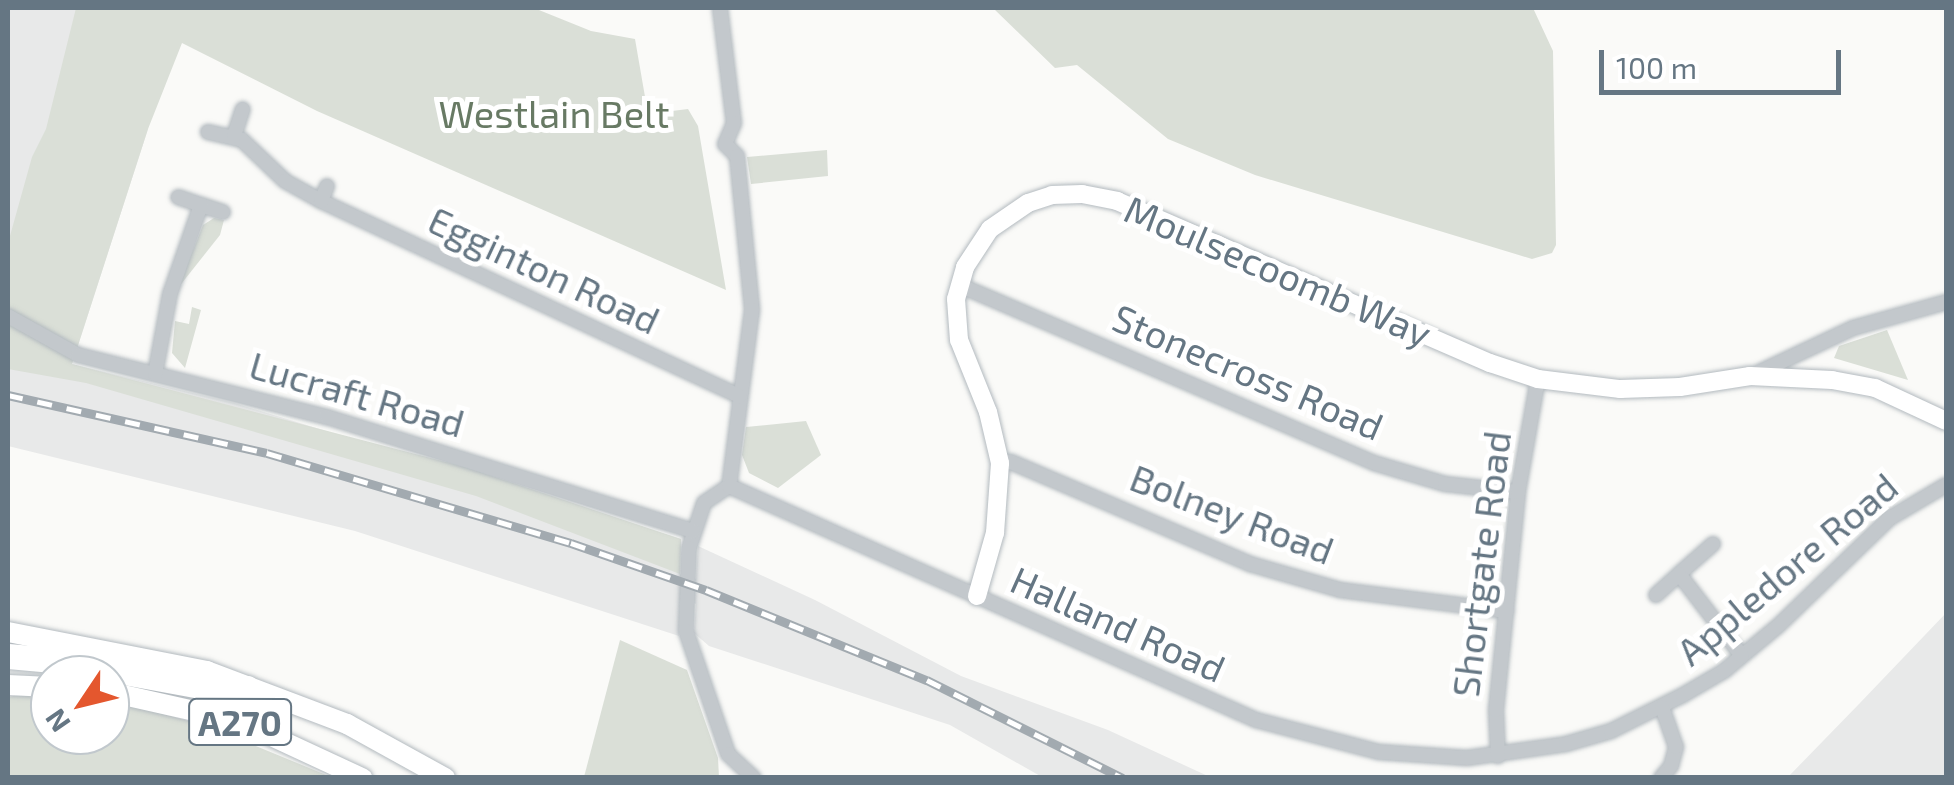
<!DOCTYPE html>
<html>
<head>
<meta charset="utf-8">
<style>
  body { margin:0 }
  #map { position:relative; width:1954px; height:785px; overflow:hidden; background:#fafaf8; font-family:"Exo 2",sans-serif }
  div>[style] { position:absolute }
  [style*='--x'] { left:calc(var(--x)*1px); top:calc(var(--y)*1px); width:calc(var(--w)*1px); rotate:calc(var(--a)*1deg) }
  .built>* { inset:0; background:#e8e9e9 }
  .green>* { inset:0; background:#dadfd7 }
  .roads { filter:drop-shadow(0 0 2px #b3babf) drop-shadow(0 0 2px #b3babf) }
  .street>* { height:14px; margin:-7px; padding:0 7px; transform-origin:7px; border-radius:7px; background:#c3c8cc }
  .secondary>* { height:18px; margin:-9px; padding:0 9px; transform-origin:9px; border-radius:9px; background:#fff }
  .primary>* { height:20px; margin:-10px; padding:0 10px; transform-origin:10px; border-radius:10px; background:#fff }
  .highway>* { height:25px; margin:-12.5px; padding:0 12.5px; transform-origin:12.5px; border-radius:12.5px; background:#fff }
  .rail>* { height:9px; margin-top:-4.5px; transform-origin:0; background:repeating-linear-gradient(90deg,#fff 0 15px,#a2aab0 0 30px); box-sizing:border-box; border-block:2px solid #a2aab0 }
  span { translate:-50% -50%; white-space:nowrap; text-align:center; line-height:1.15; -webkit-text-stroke:10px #fff; paint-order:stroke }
  .shield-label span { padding:2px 8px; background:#fff; border:2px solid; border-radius:8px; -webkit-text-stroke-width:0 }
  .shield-label { font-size:35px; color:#657683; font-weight:700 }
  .park-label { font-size:38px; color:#687a64 }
  .street-label { font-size:38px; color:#657683 }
  .frame { position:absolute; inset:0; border:10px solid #657683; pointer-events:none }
  .north { position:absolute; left:30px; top:655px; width:100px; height:100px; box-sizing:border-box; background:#fff; border:2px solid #c1c8cd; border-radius:50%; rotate:235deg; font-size:28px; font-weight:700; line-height:40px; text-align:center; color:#657683 }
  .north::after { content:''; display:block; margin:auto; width:35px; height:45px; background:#e4572e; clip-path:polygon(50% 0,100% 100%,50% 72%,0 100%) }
  .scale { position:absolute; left:1599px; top:50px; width:242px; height:45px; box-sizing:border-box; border:5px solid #657683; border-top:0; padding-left:12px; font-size:30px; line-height:35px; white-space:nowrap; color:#657683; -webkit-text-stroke:8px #fff; paint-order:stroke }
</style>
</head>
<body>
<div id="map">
  <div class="built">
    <div style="clip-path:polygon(8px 8px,137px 8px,148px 129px,72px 364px,234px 403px,681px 539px,680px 574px,696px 579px,698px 546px,815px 600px,961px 676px,1108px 730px,1210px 777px,1042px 777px,950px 725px,709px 646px,694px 633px,696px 604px,680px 597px,679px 636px,355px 531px,8px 446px)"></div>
    <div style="clip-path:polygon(1946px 613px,1946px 777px,1788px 777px,1859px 704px)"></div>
  </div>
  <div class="green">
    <div style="clip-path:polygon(76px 8px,534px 8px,591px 31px,635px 39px,648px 114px,688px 109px,698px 126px,726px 290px,317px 111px,182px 43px,148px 129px,72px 364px,465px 467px,681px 539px,680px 574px,476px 496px,86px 383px,8px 369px,8px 243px,32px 157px,46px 129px)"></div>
    <div style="clip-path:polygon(993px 8px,1533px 8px,1553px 51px,1556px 245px,1552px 253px,1532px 259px,1255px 175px,1168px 139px,1077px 65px,1055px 68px)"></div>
    <div style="clip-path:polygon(827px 150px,828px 176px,751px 184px,747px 157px)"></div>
    <div style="clip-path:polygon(214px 218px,224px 220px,220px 235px,178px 288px,203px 225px)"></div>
    <div style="clip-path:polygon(192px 307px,201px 310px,185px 368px,172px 353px,175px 321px,189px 324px)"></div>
    <div style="clip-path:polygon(1887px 330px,1908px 380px,1834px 358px,1839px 346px)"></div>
    <div style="clip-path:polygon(806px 421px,821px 455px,778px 488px,749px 473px,742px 455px,746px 427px)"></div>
    <div style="clip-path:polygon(620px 640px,687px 670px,718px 758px,719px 777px,584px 777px)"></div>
    <div style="clip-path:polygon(28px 693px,50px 696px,50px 735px,110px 735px,110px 704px,138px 707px,210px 727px,331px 777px,8px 777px,8px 697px)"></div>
  </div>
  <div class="roads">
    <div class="street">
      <div style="--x:720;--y:8;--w:116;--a:83.1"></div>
      <div style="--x:734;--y:123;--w:23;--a:113"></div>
      <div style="--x:725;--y:144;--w:17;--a:45"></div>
      <div style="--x:737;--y:156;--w:155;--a:84.4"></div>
      <div style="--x:752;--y:310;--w:177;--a:97.4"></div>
      <div style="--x:729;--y:486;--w:30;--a:146"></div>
      <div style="--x:704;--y:503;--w:47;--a:108.4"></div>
      <div style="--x:689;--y:548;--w:83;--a:92.1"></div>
      <div style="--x:686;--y:631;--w:130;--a:71.1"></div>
      <div style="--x:728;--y:754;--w:35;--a:43"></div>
      <div style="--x:208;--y:132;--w:35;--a:13"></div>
      <div style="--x:242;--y:140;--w:59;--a:43.6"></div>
      <div style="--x:285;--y:181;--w:41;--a:29.1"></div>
      <div style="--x:321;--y:201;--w:462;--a:25"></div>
      <div style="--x:234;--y:136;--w:28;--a:-72"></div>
      <div style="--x:321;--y:201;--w:16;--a:-68"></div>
      <div style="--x:201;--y:205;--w:23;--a:18"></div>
      <div style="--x:959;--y:285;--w:452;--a:23.2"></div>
      <div style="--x:1374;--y:463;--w:74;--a:16.5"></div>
      <div style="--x:1445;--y:484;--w:73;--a:6.3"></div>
      <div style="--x:8;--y:316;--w:80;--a:29.1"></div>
      <div style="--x:78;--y:355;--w:257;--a:14"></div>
      <div style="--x:327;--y:417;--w:383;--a:17.3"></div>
      <div style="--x:155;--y:374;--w:81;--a:-79.4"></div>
      <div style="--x:170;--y:294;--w:94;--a:-70.8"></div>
      <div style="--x:201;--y:205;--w:24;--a:-161"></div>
      <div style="--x:1751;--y:376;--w:113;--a:-25.2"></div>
      <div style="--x:1853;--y:328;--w:97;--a:-15.6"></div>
      <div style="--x:1000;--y:463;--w:11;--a:-5"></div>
      <div style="--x:1011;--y:462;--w:260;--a:23.1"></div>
      <div style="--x:1250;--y:564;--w:94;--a:16.1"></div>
      <div style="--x:1340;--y:590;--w:168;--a:7.2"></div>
      <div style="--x:729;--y:486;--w:577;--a:23.94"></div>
      <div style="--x:1256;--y:720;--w:127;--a:14.6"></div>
      <div style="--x:1379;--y:752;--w:88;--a:3.9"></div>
      <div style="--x:1467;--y:758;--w:100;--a:-8"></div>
      <div style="--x:1566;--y:744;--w:47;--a:-16.1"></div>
      <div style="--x:1611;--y:731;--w:80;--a:-26.6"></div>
      <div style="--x:1683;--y:695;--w:48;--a:-30.3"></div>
      <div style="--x:1724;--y:671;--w:70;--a:-39.8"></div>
      <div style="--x:1778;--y:626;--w:156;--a:-44"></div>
      <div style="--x:1890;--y:518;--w:65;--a:-30.5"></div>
      <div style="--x:1713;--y:544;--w:45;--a:138.6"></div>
      <div style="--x:1679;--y:574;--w:103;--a:52.5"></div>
      <div style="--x:1656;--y:595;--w:31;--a:-42"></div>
      <div style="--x:1498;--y:756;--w:46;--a:-92.5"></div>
      <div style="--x:1496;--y:710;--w:219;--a:-84.2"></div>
      <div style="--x:1518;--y:492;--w:115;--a:-80"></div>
      <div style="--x:1661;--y:778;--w:16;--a:-50"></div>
      <div style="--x:1671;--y:766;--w:20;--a:-75"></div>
      <div style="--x:1676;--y:747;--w:42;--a:-109.3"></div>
    </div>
    <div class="secondary">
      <div style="--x:977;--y:596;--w:66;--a:-74.1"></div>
      <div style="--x:995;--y:533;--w:70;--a:-85.9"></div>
      <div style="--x:1000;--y:463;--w:52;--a:-103.2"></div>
      <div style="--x:988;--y:412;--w:78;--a:-111.9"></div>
      <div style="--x:959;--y:340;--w:41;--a:-94.2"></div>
      <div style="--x:956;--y:299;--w:33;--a:-74"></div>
      <div style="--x:965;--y:267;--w:45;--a:-56.7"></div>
      <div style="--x:990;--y:229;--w:46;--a:-34.4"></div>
      <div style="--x:1028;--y:203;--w:25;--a:-18"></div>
      <div style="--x:1052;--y:195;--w:30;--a:-2"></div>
      <div style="--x:1082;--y:194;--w:36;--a:11"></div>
      <div style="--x:1117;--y:201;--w:407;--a:23.5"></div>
      <div style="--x:1490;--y:363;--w:51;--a:18.4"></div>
      <div style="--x:1538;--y:379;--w:83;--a:7"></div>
      <div style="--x:1620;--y:389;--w:60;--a:-1.9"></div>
      <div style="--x:1680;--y:387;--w:71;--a:-8.9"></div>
      <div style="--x:1750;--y:376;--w:82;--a:2.8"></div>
      <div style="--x:1832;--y:380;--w:44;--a:10.5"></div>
      <div style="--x:1875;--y:388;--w:78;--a:24.9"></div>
    </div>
    <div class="primary">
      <div style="--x:8;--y:632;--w:203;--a:11.1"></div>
      <div style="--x:207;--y:671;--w:150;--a:20.7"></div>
      <div style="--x:347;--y:724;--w:112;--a:28.9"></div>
      <div style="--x:8;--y:685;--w:42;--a:2.7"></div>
      <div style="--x:110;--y:692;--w:132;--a:12.7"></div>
      <div style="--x:239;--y:721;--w:136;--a:24.9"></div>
    </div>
    <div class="highway">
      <div style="--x:8;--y:656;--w:56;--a:5.1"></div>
      <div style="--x:64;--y:661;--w:144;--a:10.4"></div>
      <div style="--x:206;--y:687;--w:41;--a:1.4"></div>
    </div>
  </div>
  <div class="rail">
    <div style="--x:8;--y:395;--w:265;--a:12.6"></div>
    <div style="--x:267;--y:453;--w:317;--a:16.5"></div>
    <div style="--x:571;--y:543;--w:143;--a:19.2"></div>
    <div style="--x:706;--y:590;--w:239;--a:22.2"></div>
    <div style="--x:927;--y:680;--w:219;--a:26.6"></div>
  </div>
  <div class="shield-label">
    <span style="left:240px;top:722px">A270</span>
  </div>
  <div class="park-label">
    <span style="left:554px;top:114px">Westlain Belt</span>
  </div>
  <div class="street-label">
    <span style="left:544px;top:270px;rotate:25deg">Egginton Road</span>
    <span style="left:1278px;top:271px;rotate:23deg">Moulsecoomb Way</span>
    <span style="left:1248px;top:372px;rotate:23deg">Stonecross Road</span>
    <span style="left:357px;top:394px;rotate:16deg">Lucraft Road</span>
    <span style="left:1232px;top:514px;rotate:21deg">Bolney Road</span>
    <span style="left:1481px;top:564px;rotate:-83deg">Shortgate Road</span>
    <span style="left:1787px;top:569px;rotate:-40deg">Appledore Road</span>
    <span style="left:1118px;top:624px;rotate:24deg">Halland Road</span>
  </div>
  <div class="frame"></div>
  <div class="north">N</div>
  <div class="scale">100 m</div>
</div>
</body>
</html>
